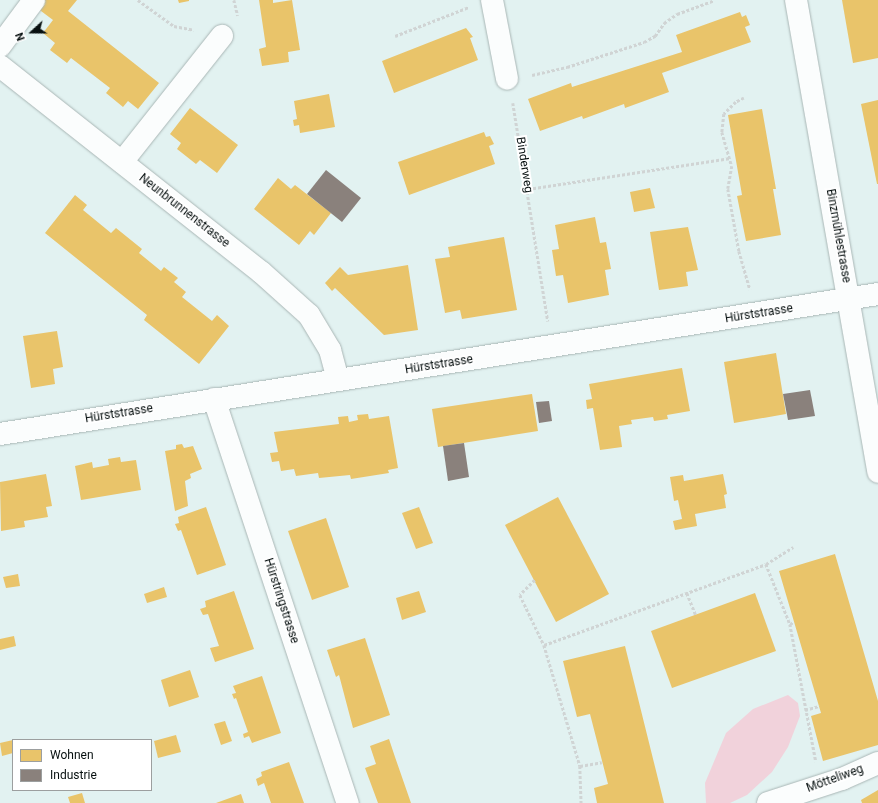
<!DOCTYPE html>
<html>
<head>
<meta charset="utf-8">
<style>
  body { margin:0 }
  #map { position:relative; width:878px; height:803px; overflow:hidden; background:#e2f2f1; font-family:Roboto,sans-serif }
  div>[style] { position:absolute }
  [style*='--x'] { left:calc(var(--x)*1px); top:calc(var(--y)*1px); width:calc(var(--w)*1px); rotate:calc(var(--a)*1deg) }
  .green>* { inset:0; background:#f1d2db }
  .homes>* { inset:0; background:#e9c46a }
  .industry>* { inset:0; background:#8a817c }
  .path>* { height:2.5px; margin-top:-1.25px; transform-origin:0; background:repeating-linear-gradient(90deg,#d0d4d4 0 3px,transparent 0 5px) }
  .roads { filter:drop-shadow(0 0 1px #a9b6b5) drop-shadow(0 0 1px #a9b6b5) }
  .minor>* { height:22px; margin:-11px; padding:0 11px; transform-origin:11px; border-radius:11px; background:#fbfdfd }
  span { translate:-50% -50%; white-space:nowrap; text-align:center; line-height:1.15; -webkit-text-stroke:4px #fff; paint-order:stroke }
  .street-label { font-size:12px; color:#071010 }
  .legend { position:absolute; left:12px; top:739px; width:140px; height:52px; box-sizing:border-box; background:#fff; border:1px solid #9c9f9f; margin:0; padding:5px 7px; list-style:none; font-size:12px; color:#071010 }
  .legend li { display:flex; align-items:center; gap:8px; height:20px }
  .legend b { width:20px; border:1px solid #9c9f9f }
  .north { position:absolute; left:12px; top:12px; width:40px; height:40px; -webkit-text-stroke:3px #fff; paint-order:stroke; rotate:249deg; font-size:11px; font-weight:700; line-height:16px; text-align:center; color:#071010 }
  .north::after { content:''; display:block; margin:auto; width:14px; height:18px; background:#071010; clip-path:polygon(50% 0,100% 100%,50% 72%,0 100%) }
</style>
</head>
<body>
<div id="map">
  <div class="green">
    <div style="clip-path:polygon(788px 695px,798px 703px,800px 716px,788px 747px,772px 772px,747px 795px,730px 803px,706px 803px,705px 783px,726px 733px,753px 709px)"></div>
  </div>
  <div class="homes">
    <div style="clip-path:polygon(44px 0,77px 0,68px 11px,159px 83px,138px 109px,128px 101px,123px 107px,106px 93px,110px 88px,71px 58px,67px 63px,50px 50px,55px 43px,43px 33px,53px 20px,37px 8px)"></div>
    <div style="clip-path:polygon(178px 0,189px 0,189px 1px,179px 3px)"></div>
    <div style="clip-path:polygon(259px 0,273px 0,273px 3px,292px 0,300px 50px,288px 52px,289px 62px,262px 66px,259px 49px,266px 47px)"></div>
    <div style="clip-path:polygon(842px 0,878px 0,878px 58px,853px 63px)"></div>
    <div style="clip-path:polygon(740px 12px,742px 17px,746px 15px,750px 25px,745px 27px,751px 42px,662px 73px,669px 92px,625px 108px,624px 104px,583px 119px,582px 116px,540px 131px,528px 99px,571px 83px,572px 87px,682px 52px,676px 35px)"></div>
    <div style="clip-path:polygon(466px 28px,473px 37px,470px 38px,478px 60px,394px 93px,382px 61px)"></div>
    <div style="clip-path:polygon(329px 94px,335px 127px,300px 133px,299px 125px,294px 126px,293px 120px,297px 119px,294px 101px)"></div>
    <div style="clip-path:polygon(878px 100px,878px 184px,877px 184px,861px 104px)"></div>
    <div style="clip-path:polygon(190px 108px,238px 145px,217px 173px,200px 160px,196px 164px,177px 149px,181px 143px,170px 134px)"></div>
    <div style="clip-path:polygon(762px 109px,776px 189px,773px 189px,781px 235px,746px 241px,737px 196px,742px 195px,728px 115px)"></div>
    <div style="clip-path:polygon(484px 132px,486px 137px,490px 136px,494px 144px,489px 146px,495px 164px,409px 195px,398px 162px)"></div>
    <div style="clip-path:polygon(278px 178px,291px 189px,295px 185px,331px 213px,314px 235px,310px 231px,299px 245px,254px 209px)"></div>
    <div style="clip-path:polygon(650px 188px,655px 208px,634px 212px,630px 192px)"></div>
    <div style="clip-path:polygon(75px 195px,87px 205px,83px 210px,111px 233px,116px 228px,142px 249px,139px 253px,161px 271px,164px 267px,178px 278px,174px 282px,186px 292px,182px 297px,212px 321px,217px 315px,229px 326px,199px 364px,144px 320px,147px 315px,45px 233px)"></div>
    <div style="clip-path:polygon(595px 217px,600px 243px,606px 242px,611px 269px,605px 270px,609px 295px,568px 303px,563px 275px,556px 276px,552px 250px,559px 249px,555px 225px)"></div>
    <div style="clip-path:polygon(688px 227px,698px 270px,686px 272px,688px 286px,659px 290px,650px 232px)"></div>
    <div style="clip-path:polygon(504px 237px,517px 310px,462px 319px,460px 310px,445px 313px,435px 259px,450px 257px,448px 247px)"></div>
    <div style="clip-path:polygon(408px 265px,418px 330px,384px 335px,335px 288px,332px 291px,325px 283px,340px 267px,348px 275px)"></div>
    <div style="clip-path:polygon(57px 331px,63px 367px,53px 369px,55px 384px,31px 388px,23px 336px)"></div>
    <div style="clip-path:polygon(776px 353px,786px 414px,734px 423px,724px 362px)"></div>
    <div style="clip-path:polygon(682px 368px,690px 411px,667px 415px,668px 419px,654px 421px,653px 417px,631px 420px,632px 424px,619px 426px,622px 447px,600px 450px,593px 408px,587px 409px,586px 400px,592px 399px,589px 384px)"></div>
    <div style="clip-path:polygon(532px 394px,538px 431px,438px 447px,432px 409px)"></div>
    <div style="clip-path:polygon(368px 414px,369px 419px,389px 416px,398px 468px,388px 470px,389px 473px,351px 479px,350px 475px,319px 478px,318px 473px,296px 476px,294px 469px,281px 471px,279px 461px,272px 462px,270px 453px,278px 452px,274px 432px,339px 424px,338px 417px,348px 416px,349px 422px,358px 420px,357px 415px)"></div>
    <div style="clip-path:polygon(182px 444px,184px 448px,193px 446px,202px 469px,190px 474px,191px 478px,185px 481px,188px 506px,175px 511px,165px 451px,176px 449px,176px 445px)"></div>
    <div style="clip-path:polygon(120px 457px,121px 462px,136px 460px,141px 490px,81px 500px,75px 466px,92px 462px,93px 468px,109px 465px,108px 459px)"></div>
    <div style="clip-path:polygon(46px 474px,52px 506px,46px 507px,48px 517px,24px 521px,25px 527px,1px 531px,0 482px)"></div>
    <div style="clip-path:polygon(723px 474px,727px 494px,724px 495px,726px 508px,695px 514px,697px 526px,675px 530px,673px 521px,682px 519px,678px 500px,674px 501px,670px 477px,683px 475px,684px 481px)"></div>
    <div style="clip-path:polygon(558px 497px,609px 594px,556px 622px,505px 525px)"></div>
    <div style="clip-path:polygon(206px 507px,226px 565px,197px 575px,181px 530px,178px 531px,175px 524px,179px 523px,178px 517px)"></div>
    <div style="clip-path:polygon(419px 507px,433px 543px,416px 549px,402px 513px)"></div>
    <div style="clip-path:polygon(326px 518px,349px 587px,312px 600px,288px 531px)"></div>
    <div style="clip-path:polygon(835px 554px,878px 701px,878px 745px,823px 761px,811px 716px,821px 713px,779px 571px)"></div>
    <div style="clip-path:polygon(18px 574px,20px 586px,6px 588px,3px 577px)"></div>
    <div style="clip-path:polygon(164px 587px,167px 597px,147px 603px,144px 594px)"></div>
    <div style="clip-path:polygon(234px 591px,254px 649px,215px 662px,210px 648px,219px 646px,208px 614px,203px 615px,200px 609px,206px 607px,205px 601px)"></div>
    <div style="clip-path:polygon(419px 591px,426px 612px,402px 620px,396px 598px)"></div>
    <div style="clip-path:polygon(755px 593px,776px 651px,672px 688px,651px 631px)"></div>
    <div style="clip-path:polygon(14px 636px,16px 646px,0 650px,0 639px)"></div>
    <div style="clip-path:polygon(365px 638px,390px 715px,353px 728px,339px 675px,336px 677px,327px 650px)"></div>
    <div style="clip-path:polygon(625px 646px,664px 803px,597px 803px,594px 788px,608px 784px,590px 714px,577px 717px,563px 661px)"></div>
    <div style="clip-path:polygon(190px 670px,199px 697px,169px 707px,161px 680px)"></div>
    <div style="clip-path:polygon(262px 676px,281px 733px,252px 743px,249px 736px,244px 738px,243px 734px,248px 732px,236px 698px,234px 699px,232px 694px,236px 693px,233px 686px)"></div>
    <div style="clip-path:polygon(225px 721px,232px 741px,221px 745px,214px 724px)"></div>
    <div style="clip-path:polygon(176px 735px,181px 752px,158px 758px,154px 741px)"></div>
    <div style="clip-path:polygon(389px 739px,395px 757px,411px 803px,378px 803px,365px 768px,376px 764px,370px 746px)"></div>
    <div style="clip-path:polygon(13px 740px,13px 753px,2px 756px,0 743px)"></div>
    <div style="clip-path:polygon(289px 762px,304px 803px,271px 803px,264px 783px,258px 786px,256px 779px,262px 776px,261px 772px)"></div>
    <div style="clip-path:polygon(878px 790px,878px 803px,862px 803px,861px 800px)"></div>
    <div style="clip-path:polygon(82px 793px,85px 803px,70px 803px,68px 797px)"></div>
    <div style="clip-path:polygon(241px 794px,244px 803px,216px 803px)"></div>
  </div>
  <div class="industry">
    <div style="clip-path:polygon(326px 170px,361px 198px,342px 222px,307px 194px)"></div>
    <div style="clip-path:polygon(810px 390px,815px 416px,788px 420px,783px 394px)"></div>
    <div style="clip-path:polygon(549px 401px,552px 421px,539px 423px,536px 402px)"></div>
    <div style="clip-path:polygon(464px 443px,469px 477px,448px 481px,443px 446px)"></div>
  </div>
  <div class="path">
    <div style="--x:138;--y:0;--w:44;--a:35.8"></div>
    <div style="--x:174;--y:26;--w:20;--a:11"></div>
    <div style="--x:234;--y:0;--w:16;--a:76"></div>
    <div style="--x:395;--y:36;--w:79;--a:-21.4"></div>
    <div style="--x:532;--y:75;--w:36;--a:-13"></div>
    <div style="--x:567;--y:67;--w:81;--a:-18"></div>
    <div style="--x:644;--y:42;--w:13;--a:-29"></div>
    <div style="--x:655;--y:36;--w:16;--a:-55"></div>
    <div style="--x:664;--y:23;--w:16;--a:-35"></div>
    <div style="--x:677;--y:14;--w:40;--a:-20.2"></div>
    <div style="--x:744;--y:98;--w:9;--a:153"></div>
    <div style="--x:736;--y:102;--w:17;--a:135"></div>
    <div style="--x:724;--y:114;--w:18;--a:96"></div>
    <div style="--x:722;--y:132;--w:35;--a:74"></div>
    <div style="--x:732;--y:166;--w:23;--a:100"></div>
    <div style="--x:728;--y:189;--w:63;--a:79.9"></div>
    <div style="--x:739;--y:251;--w:40;--a:74"></div>
    <div style="--x:513;--y:103;--w:221;--a:80.9"></div>
    <div style="--x:528;--y:189;--w:205;--a:-8.7"></div>
    <div style="--x:766;--y:564;--w:65;--a:68.2"></div>
    <div style="--x:790;--y:624;--w:140;--a:79.3"></div>
    <div style="--x:535;--y:580;--w:21;--a:135"></div>
    <div style="--x:520;--y:595;--w:55;--a:64.4"></div>
    <div style="--x:544;--y:645;--w:126;--a:73.4"></div>
    <div style="--x:580;--y:766;--w:37;--a:88"></div>
    <div style="--x:687;--y:593;--w:24;--a:68"></div>
    <div style="--x:790;--y:624;--w:4;--a:-27"></div>
    <div style="--x:544;--y:645;--w:236;--a:-20"></div>
    <div style="--x:766;--y:564;--w:32;--a:-32"></div>
    <div style="--x:805;--y:710;--w:15;--a:-16"></div>
    <div style="--x:580;--y:766;--w:22;--a:-10"></div>
  </div>
  <div class="roads">
    <div class="minor">
      <div style="--x:492;--y:0;--w:80;--a:79.2"></div>
      <div style="--x:796;--y:0;--w:479;--a:80.1"></div>
      <div style="--x:0;--y:46;--w:57;--a:-53.5"></div>
      <div style="--x:0;--y:66;--w:333;--a:38.3"></div>
      <div style="--x:261;--y:272;--w:64;--a:41.9"></div>
      <div style="--x:309;--y:315;--w:41;--a:59"></div>
      <div style="--x:330;--y:350;--w:30;--a:75"></div>
      <div style="--x:122;--y:162;--w:161;--a:-51.6"></div>
      <div style="--x:214;--y:399;--w:426;--a:71.7"></div>
      <div style="--x:0;--y:434;--w:889;--a:-9.06"></div>
      <div style="--x:768;--y:803;--w:78;--a:-18"></div>
      <div style="--x:842;--y:779;--w:39;--a:-24"></div>
    </div>
  </div>
  <div class="street-label">
    <span style="left:524px;top:165px;rotate:81deg">Binderweg</span>
    <span style="left:184px;top:211px;rotate:38deg">Neunbrunnenstrasse</span>
    <span style="left:838px;top:236px;rotate:80deg">Binzmühlestrasse</span>
    <span style="left:759px;top:314px;rotate:-9deg">Hürststrasse</span>
    <span style="left:439px;top:365px;rotate:-9deg">Hürststrasse</span>
    <span style="left:119px;top:414px;rotate:-9deg">Hürststrasse</span>
    <span style="left:281px;top:601px;rotate:72deg">Hürstringstrasse</span>
    <span style="left:835px;top:779px;rotate:-20deg">Mötteliweg</span>
  </div>
  <ul class="legend">
  <li><b style="height:11px;background:#e9c46a"></b>Wohnen</li>
  <li><b style="height:11px;background:#8a817c"></b>Industrie</li>
  </ul>
  <div class="north">N</div>
</div>
</body>
</html>
